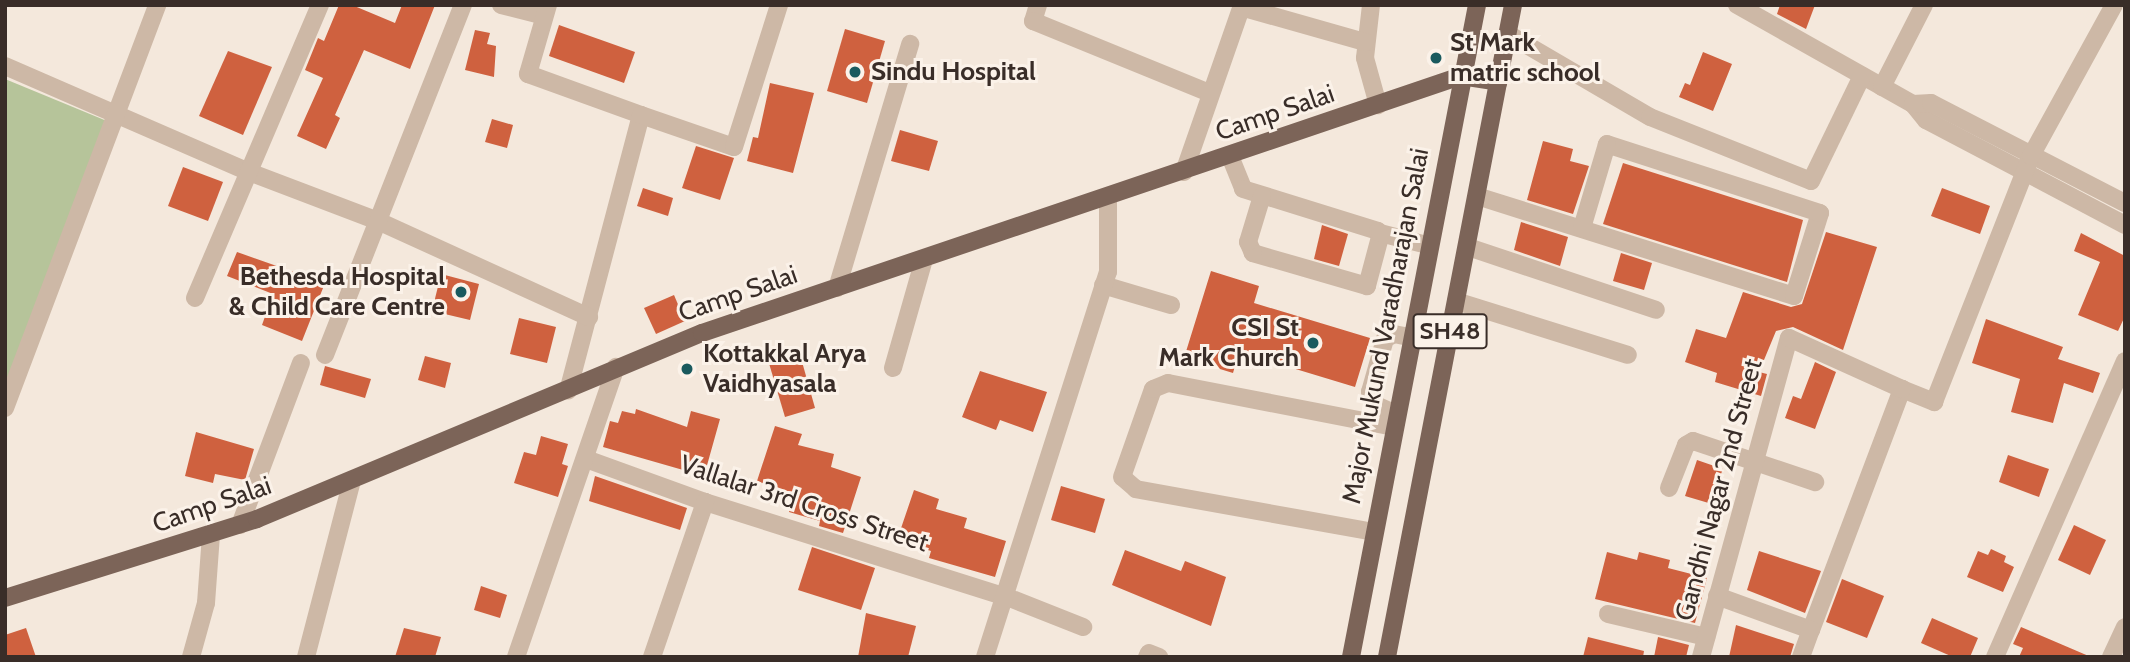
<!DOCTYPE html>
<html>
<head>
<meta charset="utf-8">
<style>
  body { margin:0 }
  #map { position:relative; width:2130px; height:662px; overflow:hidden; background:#f4e8dc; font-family:Cabin,sans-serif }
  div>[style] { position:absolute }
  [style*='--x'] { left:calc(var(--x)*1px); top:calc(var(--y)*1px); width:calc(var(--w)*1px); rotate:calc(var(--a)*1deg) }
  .green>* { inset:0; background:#b6c49a }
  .building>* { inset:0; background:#cf613f }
  .minor>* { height:18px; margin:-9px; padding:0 9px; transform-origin:9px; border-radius:9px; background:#cdb8a6 }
  .major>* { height:18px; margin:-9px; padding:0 9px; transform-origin:9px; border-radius:9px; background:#7c6458 }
  .dots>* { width:19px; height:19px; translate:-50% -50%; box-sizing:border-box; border:4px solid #fbf2e9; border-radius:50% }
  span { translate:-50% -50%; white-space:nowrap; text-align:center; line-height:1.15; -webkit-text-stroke:6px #fbf2e9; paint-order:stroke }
  .shield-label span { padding:2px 5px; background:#fbf2e9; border:2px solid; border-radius:5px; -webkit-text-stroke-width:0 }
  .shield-label { font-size:24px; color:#392d28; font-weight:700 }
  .poi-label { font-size:26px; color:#392d28; font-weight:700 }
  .left { translate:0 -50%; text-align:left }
  .right { translate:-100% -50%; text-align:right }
  .street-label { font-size:26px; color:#392d28 }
  .frame { position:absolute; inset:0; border:7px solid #392d28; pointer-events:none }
</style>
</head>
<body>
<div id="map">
  <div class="green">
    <div style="clip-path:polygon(5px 79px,119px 126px,5px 420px)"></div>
  </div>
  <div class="building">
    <div style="clip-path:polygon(339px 5px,352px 5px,395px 23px,402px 5px,435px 5px,410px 69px,364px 50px,335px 115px,340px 118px,326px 149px,297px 136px,323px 78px,305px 70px,318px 38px,324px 41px)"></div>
    <div style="clip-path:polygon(1780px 5px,1815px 5px,1806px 29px,1777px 14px)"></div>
    <div style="clip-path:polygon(559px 25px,635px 52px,624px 83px,549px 56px)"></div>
    <div style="clip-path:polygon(845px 29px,885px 41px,867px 103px,827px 91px)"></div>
    <div style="clip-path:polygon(475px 30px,490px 33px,487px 44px,496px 46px,494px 77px,465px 70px)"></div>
    <div style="clip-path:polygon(228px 51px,272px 67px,243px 135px,199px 116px)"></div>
    <div style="clip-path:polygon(1703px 52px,1732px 64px,1713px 111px,1679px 97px,1685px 83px,1690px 85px)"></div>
    <div style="clip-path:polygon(770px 83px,814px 93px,793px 173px,747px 161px,753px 137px,758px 138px)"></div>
    <div style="clip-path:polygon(492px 119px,513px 125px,507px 148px,485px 142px)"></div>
    <div style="clip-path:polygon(900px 130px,938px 141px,929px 171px,891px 161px)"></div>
    <div style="clip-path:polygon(1543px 141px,1573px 149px,1570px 161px,1589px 166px,1573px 214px,1527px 200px)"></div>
    <div style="clip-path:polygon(696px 146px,734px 158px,720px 200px,682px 188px)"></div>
    <div style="clip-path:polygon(1623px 163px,1803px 220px,1787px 282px,1603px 224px)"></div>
    <div style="clip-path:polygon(183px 167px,223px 182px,208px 221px,168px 206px)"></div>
    <div style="clip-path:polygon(643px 188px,673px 198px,668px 216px,637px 206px)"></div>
    <div style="clip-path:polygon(1942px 188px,1990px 206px,1980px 234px,1931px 216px)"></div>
    <div style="clip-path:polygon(1521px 222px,1568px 237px,1560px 266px,1514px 250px)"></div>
    <div style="clip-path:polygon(1322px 225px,1348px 234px,1339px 266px,1314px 259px)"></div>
    <div style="clip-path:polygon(1826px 232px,1877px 247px,1843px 350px,1793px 327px,1776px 331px,1759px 372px,1767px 374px,1761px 396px,1715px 382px,1717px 373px,1685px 362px,1696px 329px,1726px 338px,1743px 292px,1791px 307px,1802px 304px)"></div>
    <div style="clip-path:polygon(2081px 233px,2125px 256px,2125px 316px,2118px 331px,2078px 315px,2100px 262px,2074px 251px)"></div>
    <div style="clip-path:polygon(237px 252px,325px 283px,302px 341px,262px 325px,273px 294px,227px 276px)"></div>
    <div style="clip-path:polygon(1621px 253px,1652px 263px,1644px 290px,1613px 281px)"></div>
    <div style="clip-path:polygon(1211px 271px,1259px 286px,1254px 303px,1370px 338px,1355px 387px,1239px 352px,1233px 373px,1184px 358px)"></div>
    <div style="clip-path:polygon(441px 274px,479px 284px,470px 320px,432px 311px)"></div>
    <div style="clip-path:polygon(674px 295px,685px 321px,656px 334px,644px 308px)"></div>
    <div style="clip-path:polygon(519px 318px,556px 327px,547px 363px,510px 354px)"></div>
    <div style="clip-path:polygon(1986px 319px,2063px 347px,2058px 359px,2100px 373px,2093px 393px,2064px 383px,2053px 423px,2011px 412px,2020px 379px,1972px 363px)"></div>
    <div style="clip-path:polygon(799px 351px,815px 408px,785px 417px,768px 360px)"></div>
    <div style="clip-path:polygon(425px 356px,451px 363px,445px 388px,418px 380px)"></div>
    <div style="clip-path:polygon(1815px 362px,1836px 372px,1815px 429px,1785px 418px,1793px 396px,1801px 399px)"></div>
    <div style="clip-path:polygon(325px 366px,371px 379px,365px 398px,320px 385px)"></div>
    <div style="clip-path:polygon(980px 371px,1047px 392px,1033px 432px,1000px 420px,996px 430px,962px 417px)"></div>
    <div style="clip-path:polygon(636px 409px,687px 427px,691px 411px,720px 419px,704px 476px,603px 447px,610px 421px,618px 423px,622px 411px,635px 414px)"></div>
    <div style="clip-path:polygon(775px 426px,802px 434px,798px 445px,834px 454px,831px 467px,861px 477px,843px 533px,819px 526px,820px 521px,789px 512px,794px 494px,757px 481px)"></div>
    <div style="clip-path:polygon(196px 432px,254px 449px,245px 480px,215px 474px,213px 483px,185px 476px)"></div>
    <div style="clip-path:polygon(541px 436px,568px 444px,562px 464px,568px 466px,558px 497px,514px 483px,524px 452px,536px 455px)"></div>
    <div style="clip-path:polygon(2008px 455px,2049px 469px,2039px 497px,1999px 482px)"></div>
    <div style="clip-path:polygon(1697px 460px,1723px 469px,1719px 479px,1728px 481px,1722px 498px,1715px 496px,1712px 504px,1685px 496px)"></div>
    <div style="clip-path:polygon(595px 476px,687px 508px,680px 530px,589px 501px)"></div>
    <div style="clip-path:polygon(1061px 486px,1105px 499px,1095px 533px,1051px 520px)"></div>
    <div style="clip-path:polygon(914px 490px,939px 499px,936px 509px,967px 518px,964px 528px,1006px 541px,995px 577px,929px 558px,931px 551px,897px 540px)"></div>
    <div style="clip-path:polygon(2074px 525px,2106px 540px,2090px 575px,2058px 560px)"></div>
    <div style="clip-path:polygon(812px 547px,875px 568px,861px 610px,798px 590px)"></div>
    <div style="clip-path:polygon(1991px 549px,2006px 556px,2004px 562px,2014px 567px,2003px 592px,1967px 577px,1978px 551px,1988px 555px)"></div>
    <div style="clip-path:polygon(1125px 550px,1181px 571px,1185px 561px,1226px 577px,1211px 626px,1112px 585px)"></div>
    <div style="clip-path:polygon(1759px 551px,1821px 571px,1805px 613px,1747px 590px)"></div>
    <div style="clip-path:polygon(1607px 552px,1637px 560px,1639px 552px,1670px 560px,1668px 568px,1707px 578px,1695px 623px,1595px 599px)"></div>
    <div style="clip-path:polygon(1842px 579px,1884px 596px,1867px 638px,1826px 622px)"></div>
    <div style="clip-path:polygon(481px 586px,507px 595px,500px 618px,474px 610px)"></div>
    <div style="clip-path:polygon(866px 613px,916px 626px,908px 657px,858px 657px)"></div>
    <div style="clip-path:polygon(1932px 618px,1978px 638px,1970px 657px,1953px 657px,1921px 643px)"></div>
    <div style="clip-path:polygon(1736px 625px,1794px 644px,1790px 657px,1729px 657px)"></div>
    <div style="clip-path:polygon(2021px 627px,2091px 657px,2019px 657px,2023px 648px,2013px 644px)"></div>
    <div style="clip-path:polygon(26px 628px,36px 657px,5px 657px,5px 635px)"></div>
    <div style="clip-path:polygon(404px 628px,441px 637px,435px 657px,395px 657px)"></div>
    <div style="clip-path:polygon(1588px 637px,1644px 651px,1643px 657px,1583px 657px)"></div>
    <div style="clip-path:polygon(1658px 637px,1689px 645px,1686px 657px,1654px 657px)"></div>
  </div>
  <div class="minor">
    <div style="--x:501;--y:5;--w:44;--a:14.3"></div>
    <div style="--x:548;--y:5;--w:72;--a:106.2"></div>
    <div style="--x:528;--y:74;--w:120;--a:19.9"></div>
    <div style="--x:641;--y:115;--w:285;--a:104.8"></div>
    <div style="--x:1038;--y:5;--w:17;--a:107"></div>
    <div style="--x:1033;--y:21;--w:190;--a:22.2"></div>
    <div style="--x:1371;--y:5;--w:53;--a:96.5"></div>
    <div style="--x:1365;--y:58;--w:49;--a:74.5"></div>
    <div style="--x:1737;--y:5;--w:202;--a:29.4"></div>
    <div style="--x:1913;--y:104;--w:21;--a:51"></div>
    <div style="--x:1926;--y:120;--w:225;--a:27.8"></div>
    <div style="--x:1241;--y:7;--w:129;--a:15.8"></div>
    <div style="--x:1508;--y:34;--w:164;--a:30.3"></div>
    <div style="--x:1650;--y:117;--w:173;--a:21.7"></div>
    <div style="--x:1811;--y:181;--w:117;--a:-64.1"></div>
    <div style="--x:5;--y:66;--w:266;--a:23.5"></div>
    <div style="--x:249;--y:172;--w:138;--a:20.8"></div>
    <div style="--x:378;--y:221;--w:232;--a:24.5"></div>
    <div style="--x:1882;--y:87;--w:92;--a:-62.9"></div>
    <div style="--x:1913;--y:104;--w:18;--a:-3"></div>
    <div style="--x:1931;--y:103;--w:218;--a:27.3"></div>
    <div style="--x:641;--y:115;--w:98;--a:19"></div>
    <div style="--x:734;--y:147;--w:149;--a:-72.4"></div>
    <div style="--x:1230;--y:156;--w:35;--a:68"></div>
    <div style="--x:1243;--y:189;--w:141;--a:17.3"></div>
    <div style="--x:1378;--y:231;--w:6;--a:72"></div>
    <div style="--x:1380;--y:237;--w:51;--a:104.9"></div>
    <div style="--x:1367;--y:286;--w:119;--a:-163.9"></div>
    <div style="--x:1253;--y:253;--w:12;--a:-114"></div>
    <div style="--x:1248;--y:242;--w:48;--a:-73.1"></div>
    <div style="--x:1184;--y:172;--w:177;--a:-70.8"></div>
    <div style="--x:1480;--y:197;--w:329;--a:17.5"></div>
    <div style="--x:1794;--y:296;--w:87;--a:-72.6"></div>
    <div style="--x:1820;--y:213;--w:224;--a:-162.1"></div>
    <div style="--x:1607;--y:144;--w:88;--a:106.6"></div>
    <div style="--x:1380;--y:233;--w:49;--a:14.3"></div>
    <div style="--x:1468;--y:247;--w:198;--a:18.5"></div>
    <div style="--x:1103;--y:285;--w:71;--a:16.4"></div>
    <div style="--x:837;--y:288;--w:255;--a:-73.3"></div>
    <div style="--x:195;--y:298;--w:319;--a:-66.9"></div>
    <div style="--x:1456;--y:301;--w:180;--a:17.4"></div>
    <div style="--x:325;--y:355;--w:376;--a:-68.5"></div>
    <div style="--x:893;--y:368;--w:113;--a:-74.1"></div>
    <div style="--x:5;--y:408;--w:431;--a:-69.3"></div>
    <div style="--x:1396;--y:414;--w:24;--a:-156"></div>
    <div style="--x:1374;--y:404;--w:13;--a:-108"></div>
    <div style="--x:1370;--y:392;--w:55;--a:-74.2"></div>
    <div style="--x:1385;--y:339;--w:10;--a:-29"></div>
    <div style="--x:1394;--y:334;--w:16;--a:11"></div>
    <div style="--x:586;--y:459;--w:127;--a:19.9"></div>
    <div style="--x:705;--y:502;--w:317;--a:17.5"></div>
    <div style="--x:1007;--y:597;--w:82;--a:21.5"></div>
    <div style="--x:1669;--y:488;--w:46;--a:-68.4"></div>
    <div style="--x:1686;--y:445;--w:8;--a:-30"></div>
    <div style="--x:1693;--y:441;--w:129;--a:18.6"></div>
    <div style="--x:240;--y:525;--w:173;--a:-69.4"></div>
    <div style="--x:1374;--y:532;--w:242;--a:-169.8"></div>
    <div style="--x:1136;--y:489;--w:18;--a:-139"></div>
    <div style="--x:1122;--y:477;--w:93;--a:-70.6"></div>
    <div style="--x:1153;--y:389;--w:16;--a:-22"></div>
    <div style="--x:1168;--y:383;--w:230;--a:11"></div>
    <div style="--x:1717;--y:596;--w:100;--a:19.9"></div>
    <div style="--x:1811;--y:630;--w:258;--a:-69.3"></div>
    <div style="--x:1902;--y:389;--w:35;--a:22"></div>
    <div style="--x:1934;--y:402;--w:264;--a:-68.5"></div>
    <div style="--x:2031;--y:156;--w:172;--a:-61.2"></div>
    <div style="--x:1608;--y:614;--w:101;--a:13.2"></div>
    <div style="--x:191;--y:657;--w:56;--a:-74.5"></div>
    <div style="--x:206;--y:603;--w:68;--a:-85.8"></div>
    <div style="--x:306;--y:657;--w:179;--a:-75.4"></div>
    <div style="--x:516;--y:657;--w:307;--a:-71"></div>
    <div style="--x:652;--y:657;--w:164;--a:-71.1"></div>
    <div style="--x:985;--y:657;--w:404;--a:-72.3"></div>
    <div style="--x:1108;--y:272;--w:74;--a:-90"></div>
    <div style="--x:1147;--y:657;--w:4;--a:-63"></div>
    <div style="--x:1149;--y:653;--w:11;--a:22"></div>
    <div style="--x:1701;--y:657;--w:331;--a:-74.6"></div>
    <div style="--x:1789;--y:338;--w:124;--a:24.3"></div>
    <div style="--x:1801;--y:657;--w:29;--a:-70"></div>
    <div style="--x:1995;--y:657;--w:323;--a:-66.3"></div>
    <div style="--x:2111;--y:657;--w:33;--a:-65"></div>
  </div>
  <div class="major">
    <div style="--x:5;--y:598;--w:264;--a:-17.4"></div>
    <div style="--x:257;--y:519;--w:482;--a:-22.7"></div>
    <div style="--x:702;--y:333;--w:801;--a:-18.71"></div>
    <div style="--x:1461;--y:76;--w:38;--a:9"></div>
    <div style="--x:1351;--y:657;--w:664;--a:-79.06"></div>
    <div style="--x:1387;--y:657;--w:664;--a:-79.06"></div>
  </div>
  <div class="dots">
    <div style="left:1436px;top:58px;background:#1a5a5e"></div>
    <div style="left:855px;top:72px;background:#1a5a5e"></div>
    <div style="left:461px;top:292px;background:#1a5a5e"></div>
    <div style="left:1313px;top:343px;background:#1a5a5e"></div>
    <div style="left:687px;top:369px;background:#1a5a5e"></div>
  </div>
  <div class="shield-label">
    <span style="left:1450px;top:331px">SH48</span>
  </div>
  <div class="poi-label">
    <span class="left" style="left:1450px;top:58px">St Mark<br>matric school</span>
    <span class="left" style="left:871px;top:72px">Sindu Hospital</span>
    <span class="right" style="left:445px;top:292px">Bethesda Hospital<br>&amp; Child Care Centre</span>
    <span class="right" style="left:1299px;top:343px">CSI St<br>Mark Church</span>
    <span class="left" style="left:703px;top:369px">Kottakkal Arya<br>Vaidhyasala</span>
  </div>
  <div class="street-label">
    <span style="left:1275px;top:113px;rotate:-19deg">Camp Salai</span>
    <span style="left:738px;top:294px;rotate:-19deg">Camp Salai</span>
    <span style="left:1386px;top:326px;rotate:-79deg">Major Mukund Varadharajan Salai</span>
    <span style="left:1719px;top:490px;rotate:-75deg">Gandhi Nagar 2nd Street</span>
    <span style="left:804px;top:504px;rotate:18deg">Vallalar 3rd Cross Street</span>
    <span style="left:212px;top:505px;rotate:-19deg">Camp Salai</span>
  </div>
  <div class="frame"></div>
</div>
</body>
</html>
